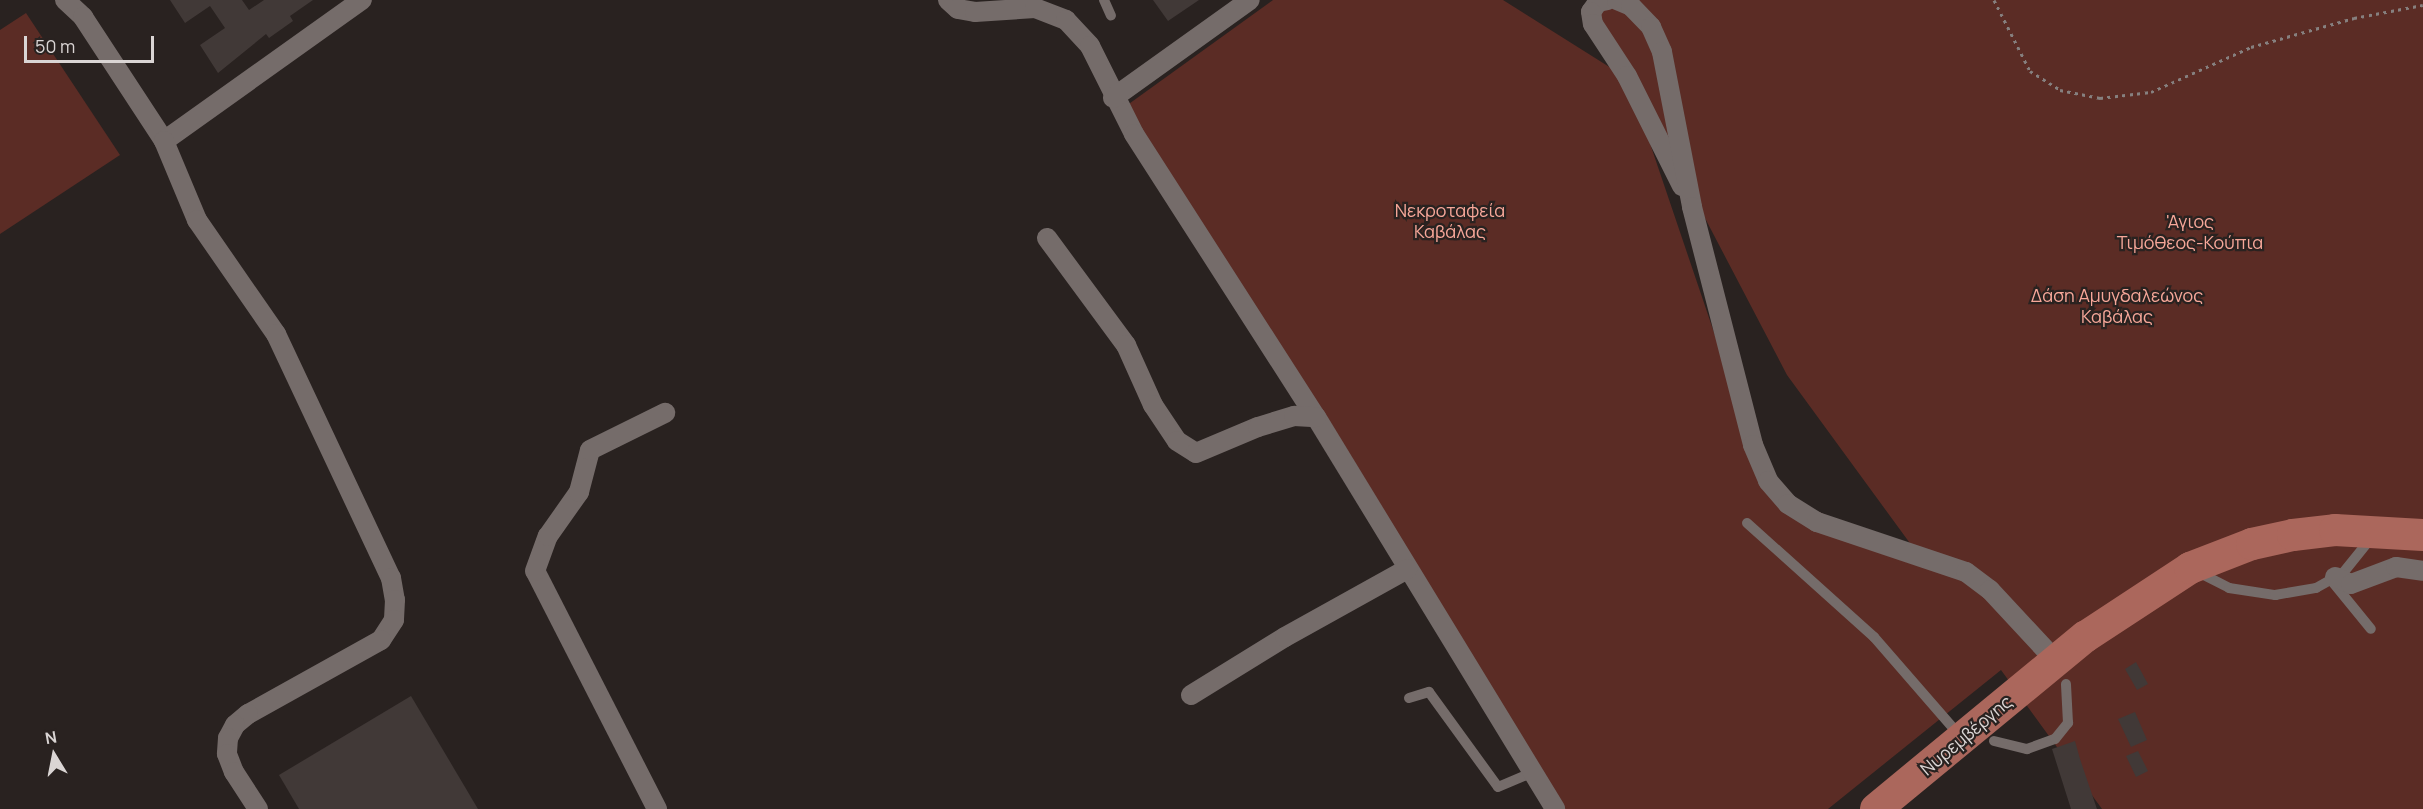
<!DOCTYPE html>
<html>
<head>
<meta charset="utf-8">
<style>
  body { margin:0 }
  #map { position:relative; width:2423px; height:809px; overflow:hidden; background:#292220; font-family:Manrope,sans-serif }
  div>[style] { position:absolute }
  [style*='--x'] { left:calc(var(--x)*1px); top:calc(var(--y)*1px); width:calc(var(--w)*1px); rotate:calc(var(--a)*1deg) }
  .green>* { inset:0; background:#5b2c25 }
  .building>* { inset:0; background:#413937 }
  .path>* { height:3px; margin-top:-1.5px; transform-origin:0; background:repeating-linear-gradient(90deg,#86807f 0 3px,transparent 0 7.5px) }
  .service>* { height:10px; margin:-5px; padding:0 5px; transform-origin:5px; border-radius:5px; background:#756c6a }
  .minor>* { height:20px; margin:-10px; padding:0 10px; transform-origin:10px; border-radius:10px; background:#756c6a }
  .primary>* { height:32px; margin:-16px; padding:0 16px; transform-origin:16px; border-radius:16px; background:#ab675c }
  span { translate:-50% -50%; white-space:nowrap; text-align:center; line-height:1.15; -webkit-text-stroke:4.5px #292220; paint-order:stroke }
  .park-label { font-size:18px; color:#f7a799 }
  .street-label { font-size:18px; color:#dad5d4 }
  .north { position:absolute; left:24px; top:725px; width:60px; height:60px; -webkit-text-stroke:4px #292220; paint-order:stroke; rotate:350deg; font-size:16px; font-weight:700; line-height:24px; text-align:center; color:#dad5d4 }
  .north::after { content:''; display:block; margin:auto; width:21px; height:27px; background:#dad5d4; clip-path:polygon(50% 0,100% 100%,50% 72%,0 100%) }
  .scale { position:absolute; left:24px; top:36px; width:130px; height:27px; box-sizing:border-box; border:3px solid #dad5d4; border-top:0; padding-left:8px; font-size:18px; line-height:21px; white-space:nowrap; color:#dad5d4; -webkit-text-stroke:4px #292220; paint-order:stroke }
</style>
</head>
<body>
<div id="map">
  <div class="green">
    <div style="clip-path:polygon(1273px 0,1503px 0,1611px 68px,1637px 105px,1767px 489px,1920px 557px,1787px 375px,1591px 0,2423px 0,2423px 809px,2102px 809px,2001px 670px,1828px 809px,1563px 809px,1126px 106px)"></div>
    <div style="clip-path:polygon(26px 13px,120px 155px,0 234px,0 30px)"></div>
  </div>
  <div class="building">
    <div style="clip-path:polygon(170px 0,242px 0,249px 10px,264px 0,313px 0,290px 16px,293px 21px,269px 38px,266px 34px,218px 73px,200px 45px,225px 28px,210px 6px,185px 23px)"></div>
    <div style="clip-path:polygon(1153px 0,1199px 0,1168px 21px)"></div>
    <div style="clip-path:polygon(2136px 662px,2148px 684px,2137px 690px,2125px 669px)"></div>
    <div style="clip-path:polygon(411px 696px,478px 809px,299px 809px,279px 775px)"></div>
    <div style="clip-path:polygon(2135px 712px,2147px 740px,2131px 747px,2118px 719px)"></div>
    <div style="clip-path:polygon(2075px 741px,2080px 759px,2097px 809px,2071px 809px,2052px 749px)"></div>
    <div style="clip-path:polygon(2138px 751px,2148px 771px,2136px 777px,2126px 756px)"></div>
  </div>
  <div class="path">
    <div style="--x:1994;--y:0;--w:80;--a:63.1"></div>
    <div style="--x:2030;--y:71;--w:36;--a:32"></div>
    <div style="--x:2060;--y:90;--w:41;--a:11.3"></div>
    <div style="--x:2100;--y:98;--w:51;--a:-6.7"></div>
    <div style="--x:2151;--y:92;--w:110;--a:-24.2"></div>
    <div style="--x:2251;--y:47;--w:107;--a:-15.7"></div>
    <div style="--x:2354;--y:18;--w:70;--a:-10.7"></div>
  </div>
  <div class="service">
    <div style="--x:1104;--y:0;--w:17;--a:66"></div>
    <div style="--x:1747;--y:523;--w:171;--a:41.9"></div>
    <div style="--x:1874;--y:637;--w:131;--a:49"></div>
    <div style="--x:2198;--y:572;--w:35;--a:27"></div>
    <div style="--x:2229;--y:588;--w:47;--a:8.7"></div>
    <div style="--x:2275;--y:595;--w:42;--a:-9.7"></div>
    <div style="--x:2316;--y:588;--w:31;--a:-29"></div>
    <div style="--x:2343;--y:573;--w:46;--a:-51.1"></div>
    <div style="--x:2331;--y:580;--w:63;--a:50.8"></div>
    <div style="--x:1409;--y:698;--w:21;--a:-17"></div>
    <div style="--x:1429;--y:692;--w:117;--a:54"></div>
    <div style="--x:1498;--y:787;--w:39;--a:-23"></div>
    <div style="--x:1994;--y:741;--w:34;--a:14"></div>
    <div style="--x:2027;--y:749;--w:30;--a:-20"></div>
    <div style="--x:2055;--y:739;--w:21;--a:-51"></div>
    <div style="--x:2068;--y:723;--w:39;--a:-93"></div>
  </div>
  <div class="minor">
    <div style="--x:65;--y:0;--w:25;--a:43"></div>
    <div style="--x:83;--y:17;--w:148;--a:56.8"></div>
    <div style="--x:164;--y:141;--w:243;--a:-35.5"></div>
    <div style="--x:948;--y:0;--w:13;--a:42"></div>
    <div style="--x:958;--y:9;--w:17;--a:10"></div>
    <div style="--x:975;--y:12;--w:60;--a:-3.8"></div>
    <div style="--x:1035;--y:8;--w:33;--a:21"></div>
    <div style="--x:1066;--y:20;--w:35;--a:47"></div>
    <div style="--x:1090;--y:46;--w:98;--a:63.4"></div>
    <div style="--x:1134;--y:134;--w:336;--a:57.3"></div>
    <div style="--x:1316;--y:417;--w:459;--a:58.6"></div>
    <div style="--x:1608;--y:0;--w:10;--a:169"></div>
    <div style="--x:1598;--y:2;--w:12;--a:125"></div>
    <div style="--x:1591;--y:12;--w:12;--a:81"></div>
    <div style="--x:1593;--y:24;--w:62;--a:56.8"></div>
    <div style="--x:1627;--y:76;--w:123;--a:63.4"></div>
    <div style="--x:1617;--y:0;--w:15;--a:23"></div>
    <div style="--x:1631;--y:6;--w:29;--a:46"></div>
    <div style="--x:1651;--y:27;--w:27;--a:66"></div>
    <div style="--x:1662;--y:52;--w:158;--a:79"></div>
    <div style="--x:1692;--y:207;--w:246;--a:75.6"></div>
    <div style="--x:1753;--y:445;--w:39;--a:67"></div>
    <div style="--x:1768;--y:481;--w:30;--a:49"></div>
    <div style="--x:1788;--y:504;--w:34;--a:32"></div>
    <div style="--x:1817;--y:522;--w:157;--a:18.6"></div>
    <div style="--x:1966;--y:572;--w:30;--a:37"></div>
    <div style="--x:1990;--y:590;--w:96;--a:47.1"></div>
    <div style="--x:1113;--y:98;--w:168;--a:-35.6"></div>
    <div style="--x:164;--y:141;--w:86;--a:67.3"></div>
    <div style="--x:197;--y:220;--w:139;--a:55.3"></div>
    <div style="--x:276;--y:334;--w:270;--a:64.8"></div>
    <div style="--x:391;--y:578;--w:22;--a:80"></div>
    <div style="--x:395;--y:600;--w:20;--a:93"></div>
    <div style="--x:394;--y:620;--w:24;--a:123"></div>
    <div style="--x:381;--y:640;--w:152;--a:150.9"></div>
    <div style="--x:248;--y:714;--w:17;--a:140"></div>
    <div style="--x:235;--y:725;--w:15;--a:118"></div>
    <div style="--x:228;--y:738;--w:16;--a:94"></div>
    <div style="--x:227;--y:754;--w:19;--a:69"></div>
    <div style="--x:234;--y:772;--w:44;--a:57"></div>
    <div style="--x:1047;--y:238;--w:133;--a:53.6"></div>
    <div style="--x:1126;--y:345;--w:66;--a:65.8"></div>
    <div style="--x:1153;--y:405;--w:43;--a:56.3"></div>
    <div style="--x:1177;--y:441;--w:22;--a:32"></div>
    <div style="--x:1196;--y:453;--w:67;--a:-22.8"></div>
    <div style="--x:1258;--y:427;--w:38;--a:-17"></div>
    <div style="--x:1294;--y:416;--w:22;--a:3"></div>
    <div style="--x:2335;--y:577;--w:17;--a:24"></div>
    <div style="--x:2351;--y:584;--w:48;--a:-20.7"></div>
    <div style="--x:2396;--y:567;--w:27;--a:8"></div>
    <div style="--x:1191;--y:695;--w:110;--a:-31.7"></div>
    <div style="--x:1285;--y:637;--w:140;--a:-29.1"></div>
    <div style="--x:657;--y:809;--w:267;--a:-117.1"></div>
    <div style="--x:535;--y:571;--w:37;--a:-70"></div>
    <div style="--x:548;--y:536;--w:54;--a:-54.8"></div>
    <div style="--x:579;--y:492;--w:43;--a:-75.3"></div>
    <div style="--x:590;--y:450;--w:84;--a:-26.3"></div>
  </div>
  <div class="primary">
    <div style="--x:1876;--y:809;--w:271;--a:-39.5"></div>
    <div style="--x:2085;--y:637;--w:126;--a:-33.3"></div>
    <div style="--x:2190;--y:568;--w:66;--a:-21.2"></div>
    <div style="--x:2252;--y:544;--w:42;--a:-12.4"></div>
    <div style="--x:2293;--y:535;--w:42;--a:-6.8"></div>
    <div style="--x:2335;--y:530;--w:88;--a:3.3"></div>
  </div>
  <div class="park-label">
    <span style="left:1450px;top:221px">Νεκροταφεία<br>Καβάλας</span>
    <span style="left:2190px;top:232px">'Αγιος<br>Τιμόθεος-Κούπια</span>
    <span style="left:2117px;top:306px">Δάση Αμυγδαλεώνος<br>Καβάλας</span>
  </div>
  <div class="street-label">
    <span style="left:1966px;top:735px;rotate:-40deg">Νυρεμβέργης</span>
  </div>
  <div class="north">N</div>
  <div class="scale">50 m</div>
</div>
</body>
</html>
